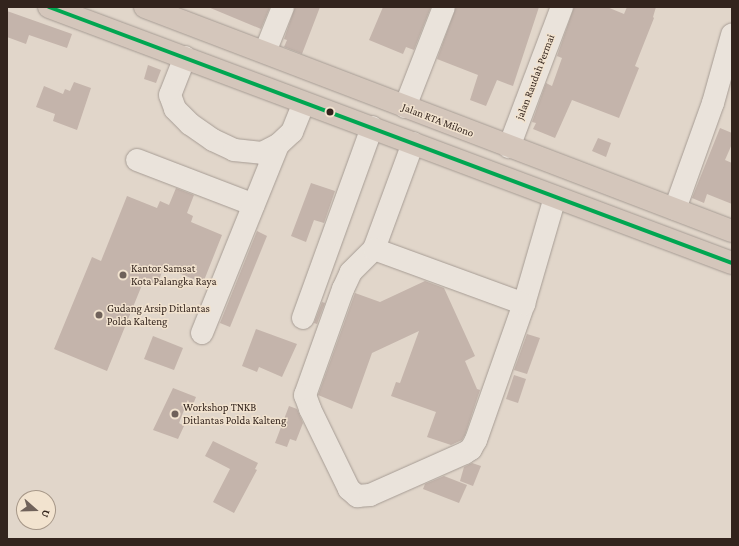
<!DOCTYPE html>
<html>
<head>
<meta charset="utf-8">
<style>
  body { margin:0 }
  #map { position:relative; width:739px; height:546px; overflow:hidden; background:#e1d6ca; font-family:"Crimson Pro",serif }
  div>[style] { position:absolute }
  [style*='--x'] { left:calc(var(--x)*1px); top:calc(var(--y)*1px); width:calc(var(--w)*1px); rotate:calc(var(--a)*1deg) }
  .building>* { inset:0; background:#c4b4ab }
  .roads { filter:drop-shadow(0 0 1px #a69c94) drop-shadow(0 0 1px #a69c94) }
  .minor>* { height:22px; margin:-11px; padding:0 11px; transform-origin:11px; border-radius:11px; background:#eae3db }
  .highway>* { height:22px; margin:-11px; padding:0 11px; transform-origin:11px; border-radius:11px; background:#d4c6bb }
  .bus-1>* { height:4px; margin:-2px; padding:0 2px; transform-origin:2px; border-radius:2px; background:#00a651 }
  .dots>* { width:11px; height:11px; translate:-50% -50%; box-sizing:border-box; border:2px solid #f2e3cf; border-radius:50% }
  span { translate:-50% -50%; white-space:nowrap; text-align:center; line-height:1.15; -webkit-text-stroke:3px #f2e3cf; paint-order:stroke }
  .street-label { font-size:11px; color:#33241d }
  .poi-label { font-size:11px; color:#33241d }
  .left { translate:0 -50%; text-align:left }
  .frame { position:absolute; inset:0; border:8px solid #33241d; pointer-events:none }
  .north { position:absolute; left:16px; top:490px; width:40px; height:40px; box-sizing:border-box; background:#f2e3cf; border:1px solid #a69788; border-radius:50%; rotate:110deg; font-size:11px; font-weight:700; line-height:16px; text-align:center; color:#33241d }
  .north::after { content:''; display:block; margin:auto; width:14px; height:18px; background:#70625a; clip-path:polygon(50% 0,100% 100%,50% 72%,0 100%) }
</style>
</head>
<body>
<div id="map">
  <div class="building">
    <div style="clip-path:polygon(208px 7px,270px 7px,261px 29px)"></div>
    <div style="clip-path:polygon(295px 7px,320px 7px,302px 54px,284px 47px,287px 40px,284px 39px)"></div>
    <div style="clip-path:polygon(383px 7px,431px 7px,414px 50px,406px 47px,403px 54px,369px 40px)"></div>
    <div style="clip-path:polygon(456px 7px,539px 7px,513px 86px,497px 80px,486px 106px,470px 100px,478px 75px,437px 59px)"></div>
    <div style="clip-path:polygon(574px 7px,607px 7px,624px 14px,627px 7px,656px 7px,653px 17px,654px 18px,635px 66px,639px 68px,619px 118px,572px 100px,555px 138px,533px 129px,536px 123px,532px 122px,546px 83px,552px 86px,562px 58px,557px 56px)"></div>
    <div style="clip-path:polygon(7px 11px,72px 34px,67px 48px,29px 35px,26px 44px,7px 37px)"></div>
    <div style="clip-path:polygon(148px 65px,161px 70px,156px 83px,144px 79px)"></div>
    <div style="clip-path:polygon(74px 82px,91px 88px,77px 130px,53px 121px,55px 114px,36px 107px,44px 86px,63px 94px,65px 89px,70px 91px)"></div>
    <div style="clip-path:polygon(720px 128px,732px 133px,732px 144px,725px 160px,732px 163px,732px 204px,707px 194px,704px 203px,692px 198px)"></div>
    <div style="clip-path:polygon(598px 138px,611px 143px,606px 157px,592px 151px)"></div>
    <div style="clip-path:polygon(311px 183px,335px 191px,324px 223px,314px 220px,306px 242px,291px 236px)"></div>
    <div style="clip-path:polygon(176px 188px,194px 195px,187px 213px,193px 216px,191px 222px,222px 235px,203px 283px,164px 267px,157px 285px,144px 280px,107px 371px,54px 349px,92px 257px,101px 261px,127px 196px,157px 208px,160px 201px,169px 205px)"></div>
    <div style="clip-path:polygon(257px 231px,267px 236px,230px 327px,220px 323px)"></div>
    <div style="clip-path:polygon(425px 281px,444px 288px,475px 356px,465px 361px,477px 389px,480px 390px,465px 435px,462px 440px,451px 445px,427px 437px,436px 412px,391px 396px,396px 382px,400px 383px,419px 331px,372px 353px,352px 409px,318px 395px,355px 293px,380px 302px)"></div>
    <div style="clip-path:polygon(322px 302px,325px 303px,317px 324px,314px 323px)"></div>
    <div style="clip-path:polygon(256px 329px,297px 344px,282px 377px,259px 367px,257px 372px,242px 366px)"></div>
    <div style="clip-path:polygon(527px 334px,540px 338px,527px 374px,514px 370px)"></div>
    <div style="clip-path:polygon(153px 336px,183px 348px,174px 370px,144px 359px)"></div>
    <div style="clip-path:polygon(514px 375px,526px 379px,518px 403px,506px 399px)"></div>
    <div style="clip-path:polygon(173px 388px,196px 397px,190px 412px,184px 410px,179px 423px,184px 426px,178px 439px,153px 430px)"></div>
    <div style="clip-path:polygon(289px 406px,297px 409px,303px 423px,296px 441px,290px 439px,287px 447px,275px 443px)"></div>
    <div style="clip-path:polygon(213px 441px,258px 463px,255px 469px,257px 470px,234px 513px,213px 502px,230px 469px,205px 456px)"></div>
    <div style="clip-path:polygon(472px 463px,481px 466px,473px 486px,460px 481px,464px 467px)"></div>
    <div style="clip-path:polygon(444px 476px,467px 485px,459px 503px,423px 489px,425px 484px)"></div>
  </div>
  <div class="roads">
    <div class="minor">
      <div style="--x:265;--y:52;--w:48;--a:-68.2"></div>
      <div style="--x:185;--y:57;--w:41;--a:111.5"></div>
      <div style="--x:170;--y:95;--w:15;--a:70"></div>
      <div style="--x:175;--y:109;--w:21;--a:45"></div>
      <div style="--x:190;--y:124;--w:28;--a:35"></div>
      <div style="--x:213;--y:140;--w:23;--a:25"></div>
      <div style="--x:234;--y:150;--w:28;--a:6"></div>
      <div style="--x:262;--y:153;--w:18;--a:-27"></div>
      <div style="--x:278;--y:145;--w:19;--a:-43"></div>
      <div style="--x:292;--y:132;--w:31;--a:-68"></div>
      <div style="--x:405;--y:107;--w:107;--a:-68.7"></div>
      <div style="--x:413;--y:143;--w:113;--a:110.2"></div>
      <div style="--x:374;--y:249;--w:33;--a:135"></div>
      <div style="--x:351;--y:272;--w:19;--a:115"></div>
      <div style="--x:343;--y:289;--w:113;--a:109.7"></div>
      <div style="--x:305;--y:395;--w:15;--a:70"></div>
      <div style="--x:310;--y:409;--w:89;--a:64"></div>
      <div style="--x:349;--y:489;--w:11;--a:41"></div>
      <div style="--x:357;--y:496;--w:13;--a:-4"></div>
      <div style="--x:370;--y:495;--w:104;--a:-23.9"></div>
      <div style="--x:465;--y:453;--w:7;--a:-34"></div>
      <div style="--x:471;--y:449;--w:10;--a:-61"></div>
      <div style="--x:476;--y:440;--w:144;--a:-70.6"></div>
      <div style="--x:524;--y:304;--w:111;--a:-73.8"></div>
      <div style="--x:509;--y:147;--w:150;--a:-69.3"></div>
      <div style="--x:137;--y:160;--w:125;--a:21"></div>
      <div style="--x:675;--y:209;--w:113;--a:-70.3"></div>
      <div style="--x:713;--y:103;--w:71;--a:-74.4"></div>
      <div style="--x:374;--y:249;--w:160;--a:20.1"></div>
      <div style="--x:303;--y:318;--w:203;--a:-70.1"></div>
      <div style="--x:202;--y:333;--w:203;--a:-68"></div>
    </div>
    <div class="highway">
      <div style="--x:49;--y:7;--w:729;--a:20.55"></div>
      <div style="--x:145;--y:7;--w:628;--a:20.89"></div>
    </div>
  </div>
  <div class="bus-1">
    <div style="--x:49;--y:7;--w:729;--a:20.55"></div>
  </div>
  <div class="dots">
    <div style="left:330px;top:112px;background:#33241d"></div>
    <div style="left:123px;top:275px;background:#70625a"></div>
    <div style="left:99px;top:315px;background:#70625a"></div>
    <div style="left:175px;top:414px;background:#70625a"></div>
  </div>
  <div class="street-label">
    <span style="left:535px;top:77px;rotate:-69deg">jalan Raudah Permai</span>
    <span style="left:438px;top:120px;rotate:21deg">Jalan RTA Milono</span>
  </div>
  <div class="poi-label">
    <span class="left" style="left:131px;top:275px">Kantor Samsat<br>Kota Palangka Raya</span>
    <span class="left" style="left:107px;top:315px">Gudang Arsip Ditlantas<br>Polda Kalteng</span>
    <span class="left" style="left:183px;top:414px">Workshop TNKB<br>Ditlantas Polda Kalteng</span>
  </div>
  <div class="frame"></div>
  <div class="north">U</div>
</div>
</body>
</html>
